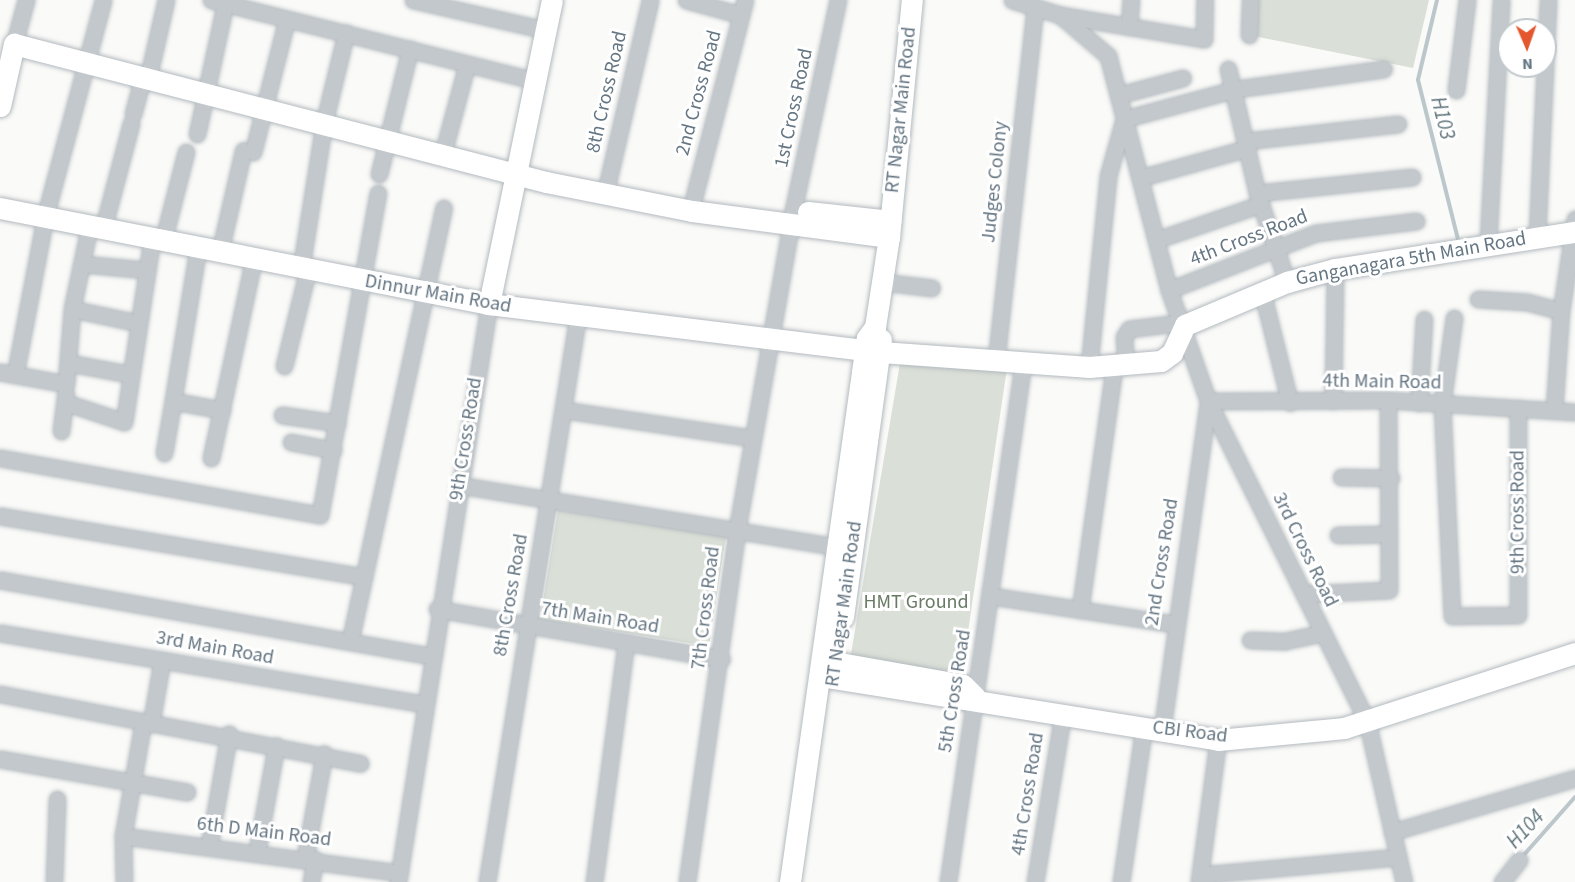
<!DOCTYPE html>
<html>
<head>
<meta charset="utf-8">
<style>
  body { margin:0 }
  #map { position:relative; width:1575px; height:882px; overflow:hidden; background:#fafaf8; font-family:"Source Sans 3",sans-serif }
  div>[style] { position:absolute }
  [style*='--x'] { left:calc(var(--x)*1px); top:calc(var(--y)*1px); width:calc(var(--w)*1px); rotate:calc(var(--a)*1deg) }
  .green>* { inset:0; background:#dadfd7 }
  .stream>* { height:4px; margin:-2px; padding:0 2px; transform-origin:2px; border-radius:2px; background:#bbc7cb }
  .roads { filter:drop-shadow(0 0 2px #b3babf) drop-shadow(0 0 2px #b3babf) }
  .street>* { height:15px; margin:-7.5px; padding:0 7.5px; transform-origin:7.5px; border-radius:7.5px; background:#c3c8cc }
  .secondary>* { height:21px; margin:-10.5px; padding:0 10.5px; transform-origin:10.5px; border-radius:10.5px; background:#fff }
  span { translate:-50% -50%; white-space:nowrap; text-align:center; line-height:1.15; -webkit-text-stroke:6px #fff; paint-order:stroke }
  .street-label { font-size:20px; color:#657683 }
  .park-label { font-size:20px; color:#687a64 }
  .water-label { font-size:21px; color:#60757c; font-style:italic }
  .north { position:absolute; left:1497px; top:18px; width:60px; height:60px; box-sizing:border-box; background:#fff; border:2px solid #c1c8cd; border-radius:50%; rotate:178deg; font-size:16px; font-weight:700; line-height:24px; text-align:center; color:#657683 }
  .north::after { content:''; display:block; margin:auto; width:21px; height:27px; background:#e4572e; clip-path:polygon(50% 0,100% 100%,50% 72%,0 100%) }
</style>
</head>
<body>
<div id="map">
  <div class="green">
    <div style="clip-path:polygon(1250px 0,1429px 0,1413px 68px,1249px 35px)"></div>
    <div style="clip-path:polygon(900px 363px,1007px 368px,961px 679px,850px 660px)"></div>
    <div style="clip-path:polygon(558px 510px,726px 536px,709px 646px,540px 620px)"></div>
  </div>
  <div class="stream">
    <div style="--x:1437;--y:0;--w:82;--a:103.4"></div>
    <div style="--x:1418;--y:80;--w:168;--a:75.9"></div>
    <div style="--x:1522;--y:857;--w:80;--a:-48.5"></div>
  </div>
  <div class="roads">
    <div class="street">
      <div style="--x:211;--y:0;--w:334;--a:14"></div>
      <div style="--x:413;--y:0;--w:135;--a:12.8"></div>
      <div style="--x:686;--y:0;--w:57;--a:15.3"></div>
      <div style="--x:1012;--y:0;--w:50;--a:17.4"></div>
      <div style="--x:1060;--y:15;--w:63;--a:40.5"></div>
      <div style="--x:1108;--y:56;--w:242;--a:75.4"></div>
      <div style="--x:1169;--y:290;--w:118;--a:70.6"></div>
      <div style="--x:1208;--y:401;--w:357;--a:63.6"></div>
      <div style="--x:1367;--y:721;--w:165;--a:77.1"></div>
      <div style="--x:1060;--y:15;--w:146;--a:9.5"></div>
      <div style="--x:1204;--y:39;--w:39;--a:-89"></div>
      <div style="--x:1129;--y:27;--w:27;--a:-86"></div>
      <div style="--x:1249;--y:35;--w:35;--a:-88"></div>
      <div style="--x:14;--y:44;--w:46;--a:-74.7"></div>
      <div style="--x:1228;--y:69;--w:127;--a:76.8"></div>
      <div style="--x:1257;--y:193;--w:94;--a:71.4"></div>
      <div style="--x:148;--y:78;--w:80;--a:-77"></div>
      <div style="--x:1456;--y:90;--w:91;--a:-83"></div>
      <div style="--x:1119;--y:95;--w:66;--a:-14.9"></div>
      <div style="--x:133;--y:114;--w:38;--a:-75"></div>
      <div style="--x:197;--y:134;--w:133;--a:-77.8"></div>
      <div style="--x:1246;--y:141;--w:153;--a:-6.4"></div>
      <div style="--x:253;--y:152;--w:137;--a:-75.7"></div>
      <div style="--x:443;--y:153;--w:92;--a:-74.9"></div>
      <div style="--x:379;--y:174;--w:129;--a:-76.1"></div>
      <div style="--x:1140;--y:178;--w:112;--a:-15.5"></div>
      <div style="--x:1257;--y:193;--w:156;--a:-5.9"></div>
      <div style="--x:605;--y:194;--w:199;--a:-76.9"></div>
      <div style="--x:694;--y:197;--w:203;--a:-75.5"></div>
      <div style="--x:103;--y:229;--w:109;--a:-75.1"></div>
      <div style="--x:1537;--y:236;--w:236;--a:-87.3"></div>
      <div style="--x:1156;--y:240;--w:111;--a:-18.9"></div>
      <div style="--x:163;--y:241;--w:92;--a:-75.5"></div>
      <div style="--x:1488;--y:243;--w:243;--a:-86.9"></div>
      <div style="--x:198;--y:248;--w:155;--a:99.3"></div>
      <div style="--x:173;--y:401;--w:50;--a:10.4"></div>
      <div style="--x:220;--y:251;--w:103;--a:-77"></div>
      <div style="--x:82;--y:264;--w:65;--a:5.3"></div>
      <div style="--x:301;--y:268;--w:147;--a:-81"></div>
      <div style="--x:324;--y:123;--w:93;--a:-76.3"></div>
      <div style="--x:882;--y:282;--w:50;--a:6.8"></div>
      <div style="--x:1169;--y:290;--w:158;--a:-21.2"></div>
      <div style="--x:1316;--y:233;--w:101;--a:-6.8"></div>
      <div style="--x:1262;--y:291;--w:115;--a:76"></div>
      <div style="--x:1478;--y:299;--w:49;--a:3.5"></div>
      <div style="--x:1527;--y:302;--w:35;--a:15"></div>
      <div style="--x:72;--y:309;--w:67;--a:12"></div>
      <div style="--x:1454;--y:318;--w:87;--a:97.9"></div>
      <div style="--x:1442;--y:404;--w:212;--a:87.3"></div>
      <div style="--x:1452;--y:616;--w:66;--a:-0.9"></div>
      <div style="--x:1518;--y:615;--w:207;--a:-90"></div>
      <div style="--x:996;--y:361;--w:356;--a:-83.7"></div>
      <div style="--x:69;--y:363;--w:61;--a:10.4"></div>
      <div style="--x:284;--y:366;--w:100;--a:-76.1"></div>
      <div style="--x:1126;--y:366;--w:29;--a:-94"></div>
      <div style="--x:1124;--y:337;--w:9;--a:-58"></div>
      <div style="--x:1129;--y:329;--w:56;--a:-7.1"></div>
      <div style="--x:1089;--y:367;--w:192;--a:-84.3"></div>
      <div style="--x:1108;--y:176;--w:59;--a:-74.3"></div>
      <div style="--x:1124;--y:119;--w:116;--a:-15"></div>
      <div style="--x:1236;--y:89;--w:149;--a:-7.7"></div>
      <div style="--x:0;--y:372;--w:67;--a:10.3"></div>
      <div style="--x:66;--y:384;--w:75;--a:-85.4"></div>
      <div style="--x:72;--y:309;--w:83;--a:-78.1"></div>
      <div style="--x:15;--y:375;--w:161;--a:-79.2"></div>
      <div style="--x:45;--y:217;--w:225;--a:-75"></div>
      <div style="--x:1208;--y:401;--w:180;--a:-0.3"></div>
      <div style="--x:1388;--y:400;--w:187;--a:3.7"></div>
      <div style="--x:1333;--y:401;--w:132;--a:-89.1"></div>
      <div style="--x:67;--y:403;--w:60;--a:18.4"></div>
      <div style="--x:124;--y:422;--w:185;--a:-81.3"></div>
      <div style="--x:1419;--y:403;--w:84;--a:-86.6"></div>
      <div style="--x:564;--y:410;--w:190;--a:8.5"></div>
      <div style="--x:1554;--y:410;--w:99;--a:-86"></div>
      <div style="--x:1561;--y:311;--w:93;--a:-81.3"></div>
      <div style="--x:282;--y:415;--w:56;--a:8.3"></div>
      <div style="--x:61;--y:431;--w:38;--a:-83"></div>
      <div style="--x:291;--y:442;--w:43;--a:10.8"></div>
      <div style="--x:164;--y:453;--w:53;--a:-80.2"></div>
      <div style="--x:0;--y:458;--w:325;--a:10.1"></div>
      <div style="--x:320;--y:515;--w:327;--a:-79.8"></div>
      <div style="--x:211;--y:458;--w:205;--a:-77.9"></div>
      <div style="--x:1341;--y:477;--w:50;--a:1.1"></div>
      <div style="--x:459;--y:485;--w:383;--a:9.3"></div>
      <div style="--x:0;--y:516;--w:369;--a:9.5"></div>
      <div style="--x:1338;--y:535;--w:51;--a:-1.1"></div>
      <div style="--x:0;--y:580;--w:438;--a:10"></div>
      <div style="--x:1304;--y:594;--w:85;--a:-2.7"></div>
      <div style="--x:1389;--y:590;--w:190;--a:-90.3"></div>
      <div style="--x:991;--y:596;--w:184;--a:8.7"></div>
      <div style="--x:437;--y:609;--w:289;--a:10"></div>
      <div style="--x:1080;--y:610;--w:244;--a:-82"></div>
      <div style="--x:0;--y:633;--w:429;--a:9.5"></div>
      <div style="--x:1250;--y:640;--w:35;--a:2"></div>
      <div style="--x:1285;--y:641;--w:39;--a:-12"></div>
      <div style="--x:350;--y:641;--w:443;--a:-77.8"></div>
      <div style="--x:0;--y:694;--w:367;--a:10.9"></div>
      <div style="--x:151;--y:724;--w:65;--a:-80.2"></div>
      <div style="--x:1162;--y:730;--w:332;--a:-82"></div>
      <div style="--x:0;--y:759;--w:190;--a:10"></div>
      <div style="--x:1392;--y:832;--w:191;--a:-16.4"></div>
      <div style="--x:123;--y:836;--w:279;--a:7.6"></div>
      <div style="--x:209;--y:846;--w:114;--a:-79.9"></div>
      <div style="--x:257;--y:851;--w:107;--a:-79.7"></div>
      <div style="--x:305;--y:858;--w:106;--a:-79.6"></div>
      <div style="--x:1200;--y:875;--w:199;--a:-5.2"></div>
      <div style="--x:54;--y:882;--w:83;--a:-87.9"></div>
      <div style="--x:124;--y:882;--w:46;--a:-91.2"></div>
      <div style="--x:123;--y:836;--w:116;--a:-80"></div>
      <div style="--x:311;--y:882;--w:23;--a:-80"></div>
      <div style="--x:398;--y:882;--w:585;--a:-81.05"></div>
      <div style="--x:487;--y:882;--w:574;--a:-80.88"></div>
      <div style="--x:594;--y:882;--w:241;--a:-82.4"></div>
      <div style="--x:687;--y:882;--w:356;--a:-81.9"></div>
      <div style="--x:737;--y:530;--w:324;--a:-80"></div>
      <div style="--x:793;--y:211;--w:216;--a:-78"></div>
      <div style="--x:948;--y:882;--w:523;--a:-81.76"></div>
      <div style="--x:1035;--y:882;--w:171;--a:-80.6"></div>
      <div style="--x:1121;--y:882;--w:157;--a:-81.6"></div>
      <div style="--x:1199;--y:882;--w:143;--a:-82.4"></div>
      <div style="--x:1502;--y:882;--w:28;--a:-52"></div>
    </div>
    <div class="secondary">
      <div style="--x:0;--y:106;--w:64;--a:-77.3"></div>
      <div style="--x:14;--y:44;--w:550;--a:14.54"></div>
      <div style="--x:546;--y:182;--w:149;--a:11.2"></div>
      <div style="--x:692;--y:211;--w:199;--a:7.5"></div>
      <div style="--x:0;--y:208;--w:498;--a:11.1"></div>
      <div style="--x:489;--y:304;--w:395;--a:7"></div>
      <div style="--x:881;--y:352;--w:209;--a:4.1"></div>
      <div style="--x:1089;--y:367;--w:72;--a:-4.8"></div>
      <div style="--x:1161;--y:361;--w:14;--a:-36"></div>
      <div style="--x:1172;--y:353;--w:31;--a:-65"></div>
      <div style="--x:1185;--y:325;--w:111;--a:-22.9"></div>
      <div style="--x:1287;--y:282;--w:50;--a:-15.2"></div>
      <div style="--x:1335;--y:269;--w:243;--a:-8.8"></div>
      <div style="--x:808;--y:212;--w:83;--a:6.2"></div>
      <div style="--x:489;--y:304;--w:310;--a:-78.3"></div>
      <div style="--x:843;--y:617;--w:280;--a:-82.2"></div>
      <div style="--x:823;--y:660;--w:142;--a:10.1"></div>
      <div style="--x:963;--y:685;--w:17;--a:45"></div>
      <div style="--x:820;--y:676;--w:403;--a:9.1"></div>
      <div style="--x:1218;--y:740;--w:127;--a:-5.4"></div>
      <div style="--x:1344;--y:728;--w:243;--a:-18"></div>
      <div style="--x:790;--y:882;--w:515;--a:-81.96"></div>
      <div style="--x:862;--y:372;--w:34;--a:-82"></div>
      <div style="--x:867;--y:338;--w:14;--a:-54"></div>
      <div style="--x:875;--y:327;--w:91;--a:-81.2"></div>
      <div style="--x:889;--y:237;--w:238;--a:-84.5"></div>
    </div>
  </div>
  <div class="street-label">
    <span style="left:607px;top:92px;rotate:-77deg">8th Cross Road</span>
    <span style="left:699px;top:93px;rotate:-75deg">2nd Cross Road</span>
    <span style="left:794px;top:108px;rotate:-78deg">1st Cross Road</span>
    <span style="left:901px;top:110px;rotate:-84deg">RT Nagar Main Road</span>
    <span style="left:995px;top:182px;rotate:-84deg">Judges Colony</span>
    <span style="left:1249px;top:238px;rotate:-21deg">4th Cross Road</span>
    <span style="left:1411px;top:259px;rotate:-10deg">Ganganagara 5th Main Road</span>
    <span style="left:438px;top:294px;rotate:10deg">Dinnur Main Road</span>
    <span style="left:1382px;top:382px;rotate:1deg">4th Main Road</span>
    <span style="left:466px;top:439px;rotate:-81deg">9th Cross Road</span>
    <span style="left:1518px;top:512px;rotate:-90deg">9th Cross Road</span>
    <span style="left:1305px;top:550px;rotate:64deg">3rd Cross Road</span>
    <span style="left:1162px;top:562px;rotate:-81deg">2nd Cross Road</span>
    <span style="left:511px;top:595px;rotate:-80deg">8th Cross Road</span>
    <span style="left:844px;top:604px;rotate:-82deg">RT Nagar Main Road</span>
    <span style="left:706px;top:608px;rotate:-83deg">7th Cross Road</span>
    <span style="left:600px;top:618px;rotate:9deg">7th Main Road</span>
    <span style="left:215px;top:648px;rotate:10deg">3rd Main Road</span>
    <span style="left:955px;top:691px;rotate:-81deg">5th Cross Road</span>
    <span style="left:1190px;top:732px;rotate:7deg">CBI Road</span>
    <span style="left:1028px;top:794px;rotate:-81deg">4th Cross Road</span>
    <span style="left:264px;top:832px;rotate:7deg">6th D Main Road</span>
  </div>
  <div class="park-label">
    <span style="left:916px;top:602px">HMT Ground</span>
  </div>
  <div class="water-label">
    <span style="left:1443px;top:118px;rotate:76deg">H103</span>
    <span style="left:1525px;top:829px;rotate:-47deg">H104</span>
  </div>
  <div class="north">N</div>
</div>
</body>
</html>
